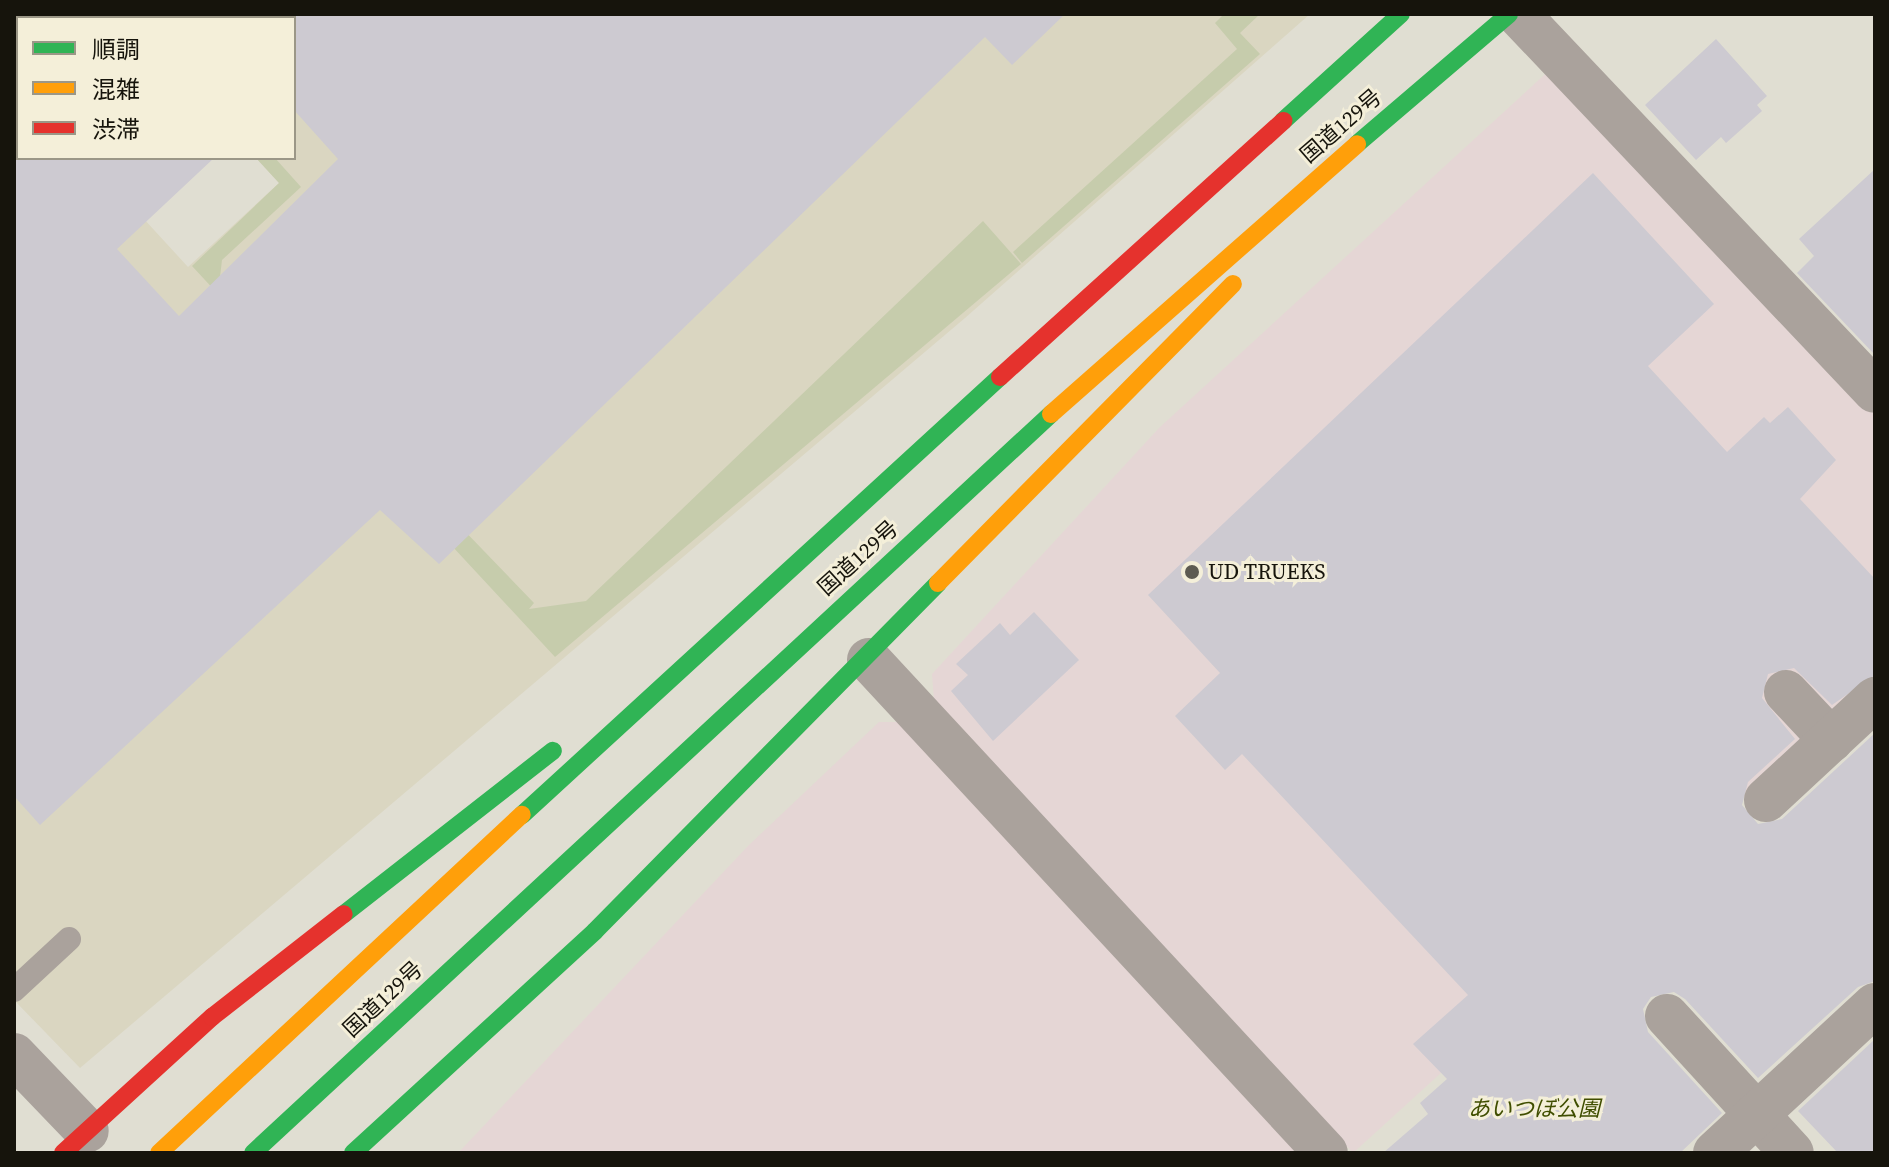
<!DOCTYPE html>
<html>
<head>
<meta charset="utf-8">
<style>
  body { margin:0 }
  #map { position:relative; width:1889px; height:1167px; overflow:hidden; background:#e0ded2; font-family:"Source Serif 4","Noto Sans JP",serif }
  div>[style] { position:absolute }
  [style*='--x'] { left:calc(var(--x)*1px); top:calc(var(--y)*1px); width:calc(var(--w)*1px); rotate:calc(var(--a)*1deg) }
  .built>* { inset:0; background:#dad6c1 }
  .industrial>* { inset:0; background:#e5d6d5 }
  .green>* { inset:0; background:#c6ccac }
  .building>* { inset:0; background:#cdcad1 }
  .lane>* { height:24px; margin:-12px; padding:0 12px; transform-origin:12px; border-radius:12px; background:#aaa29c }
  .street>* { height:44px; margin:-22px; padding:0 22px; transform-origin:22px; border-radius:22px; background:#aaa29c }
  .fast>* { height:18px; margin:-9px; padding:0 9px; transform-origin:9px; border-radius:9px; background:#30b455 }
  .slow>* { height:18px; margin:-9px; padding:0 9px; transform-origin:9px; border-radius:9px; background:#ff9f0a }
  .jam>* { height:18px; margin:-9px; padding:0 9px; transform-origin:9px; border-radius:9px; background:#e5322d }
  .dots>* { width:22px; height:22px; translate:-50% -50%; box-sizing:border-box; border:4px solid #f4efd9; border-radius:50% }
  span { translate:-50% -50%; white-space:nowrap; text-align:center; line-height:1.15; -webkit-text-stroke:6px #f4efd9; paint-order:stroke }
  .street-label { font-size:22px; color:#16140c }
  .poi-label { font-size:22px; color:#16140c }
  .left { translate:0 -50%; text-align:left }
  .park-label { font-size:22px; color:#404e00; font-style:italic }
  .frame { position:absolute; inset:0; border:16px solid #16140c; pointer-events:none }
  .legend { position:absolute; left:16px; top:16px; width:280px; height:144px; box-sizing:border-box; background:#f4efd9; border:2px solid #9b9787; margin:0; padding:10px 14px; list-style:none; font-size:24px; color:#16140c }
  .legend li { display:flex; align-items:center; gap:16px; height:40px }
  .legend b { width:40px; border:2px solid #9b9787 }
</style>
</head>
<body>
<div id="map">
  <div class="built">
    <div style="clip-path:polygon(189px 14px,1310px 14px,965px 318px,80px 1068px,14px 1000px,14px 77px,18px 158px,88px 158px,188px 267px,279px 183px,256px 158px,294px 158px,294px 18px,185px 18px)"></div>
  </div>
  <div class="industrial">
    <div style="clip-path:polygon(14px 14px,191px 14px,18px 18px,18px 81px)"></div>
    <div style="clip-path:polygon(1554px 66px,1875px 407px,1875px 678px,1353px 1153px,934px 700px,932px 674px,1159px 428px)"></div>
    <div style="clip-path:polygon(879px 722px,904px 722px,1306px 1153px,458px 1153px,748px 846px)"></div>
  </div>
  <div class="green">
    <div style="clip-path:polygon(1260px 14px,1240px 33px,1260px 54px,1022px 263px,1013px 252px,1237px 49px,1215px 23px,1223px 15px)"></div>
    <div style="clip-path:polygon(256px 158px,275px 158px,301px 187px,222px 260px,220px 277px,534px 603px,529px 609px,586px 601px,983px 221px,1021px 264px,555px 657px,192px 266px,279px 183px)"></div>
  </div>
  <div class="building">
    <div style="clip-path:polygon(294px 14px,1065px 14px,1012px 65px,985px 37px,439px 564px,380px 510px,40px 825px,14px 796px,14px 158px,214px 158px,117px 249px,179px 316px,338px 159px,294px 110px)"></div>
    <div style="clip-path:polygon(1716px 39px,1767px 96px,1757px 105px,1762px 111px,1726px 143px,1721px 137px,1696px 160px,1645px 105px)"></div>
    <div style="clip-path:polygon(1875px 169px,1875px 355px,1797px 273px,1814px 256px,1799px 239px)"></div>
    <div style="clip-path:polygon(1593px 173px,1714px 304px,1648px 366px,1727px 452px,1764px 417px,1770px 423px,1788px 407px,1836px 460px,1800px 499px,1875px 579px,1875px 675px,1832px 705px,1794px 668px,1768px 674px,1762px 698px,1795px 739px,1748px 782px,1742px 805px,1758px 824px,1782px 819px,1875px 733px,1875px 981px,1858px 987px,1758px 1078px,1685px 999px,1674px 992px,1651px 997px,1643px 1009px,1648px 1032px,1722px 1113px,1680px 1153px,1383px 1153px,1428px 1114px,1420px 1103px,1447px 1079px,1413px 1044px,1468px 995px,1242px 754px,1225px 770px,1175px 716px,1220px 673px,1148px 595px)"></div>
    <div style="clip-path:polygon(1034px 612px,1079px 660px,993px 741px,951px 691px,968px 675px,956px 664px,1000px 623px,1010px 635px)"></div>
    <div style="clip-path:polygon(1875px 1039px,1875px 1153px,1838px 1153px,1798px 1111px)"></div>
  </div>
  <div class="lane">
    <div style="--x:14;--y:990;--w:75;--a:-42.8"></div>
  </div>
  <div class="street">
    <div style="--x:1518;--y:14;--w:519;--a:46.56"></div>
    <div style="--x:869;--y:660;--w:672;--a:47.17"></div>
    <div style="--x:1786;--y:692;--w:66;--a:46.8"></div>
    <div style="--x:1766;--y:800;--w:149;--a:-42.8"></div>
    <div style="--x:1667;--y:1016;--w:185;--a:47.6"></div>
    <div style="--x:14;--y:1055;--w:105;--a:46.2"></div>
    <div style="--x:1715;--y:1153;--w:218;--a:-42.8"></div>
  </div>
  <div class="fast">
    <div style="--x:1283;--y:121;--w:159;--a:-42.2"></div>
    <div style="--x:1357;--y:144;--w:200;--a:-40.5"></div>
    <div style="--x:522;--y:815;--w:648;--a:-42.5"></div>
    <div style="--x:344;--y:914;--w:265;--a:-38"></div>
    <div style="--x:253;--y:1153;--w:1088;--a:-42.8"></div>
    <div style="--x:353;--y:1153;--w:328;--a:-42.5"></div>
    <div style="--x:595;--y:931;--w:489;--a:-45.4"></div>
  </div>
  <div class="slow">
    <div style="--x:1051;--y:414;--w:408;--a:-41.4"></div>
    <div style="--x:938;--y:583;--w:420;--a:-45.4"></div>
    <div style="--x:159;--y:1153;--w:496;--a:-43"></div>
  </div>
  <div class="jam">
    <div style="--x:1000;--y:377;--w:382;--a:-42.1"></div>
    <div style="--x:63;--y:1153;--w:202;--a:-42.4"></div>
    <div style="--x:212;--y:1017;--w:167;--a:-38"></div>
  </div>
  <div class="dots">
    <div style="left:1192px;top:572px;background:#5d5b51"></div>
  </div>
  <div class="street-label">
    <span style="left:1341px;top:126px;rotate:-41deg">国道129号</span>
    <span style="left:858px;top:558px;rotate:-42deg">国道129号</span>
    <span style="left:383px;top:999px;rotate:-43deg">国道129号</span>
  </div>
  <div class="poi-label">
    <span class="left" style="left:1208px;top:572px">UD TRUEKS</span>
  </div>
  <div class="park-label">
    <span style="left:1534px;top:1109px">あいつぼ公園</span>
  </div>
  <div class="frame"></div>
  <ul class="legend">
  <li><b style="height:10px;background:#30b455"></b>順調</li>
  <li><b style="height:10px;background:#ff9f0a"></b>混雑</li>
  <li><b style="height:10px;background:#e5322d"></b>渋滞</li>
  </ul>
</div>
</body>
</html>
